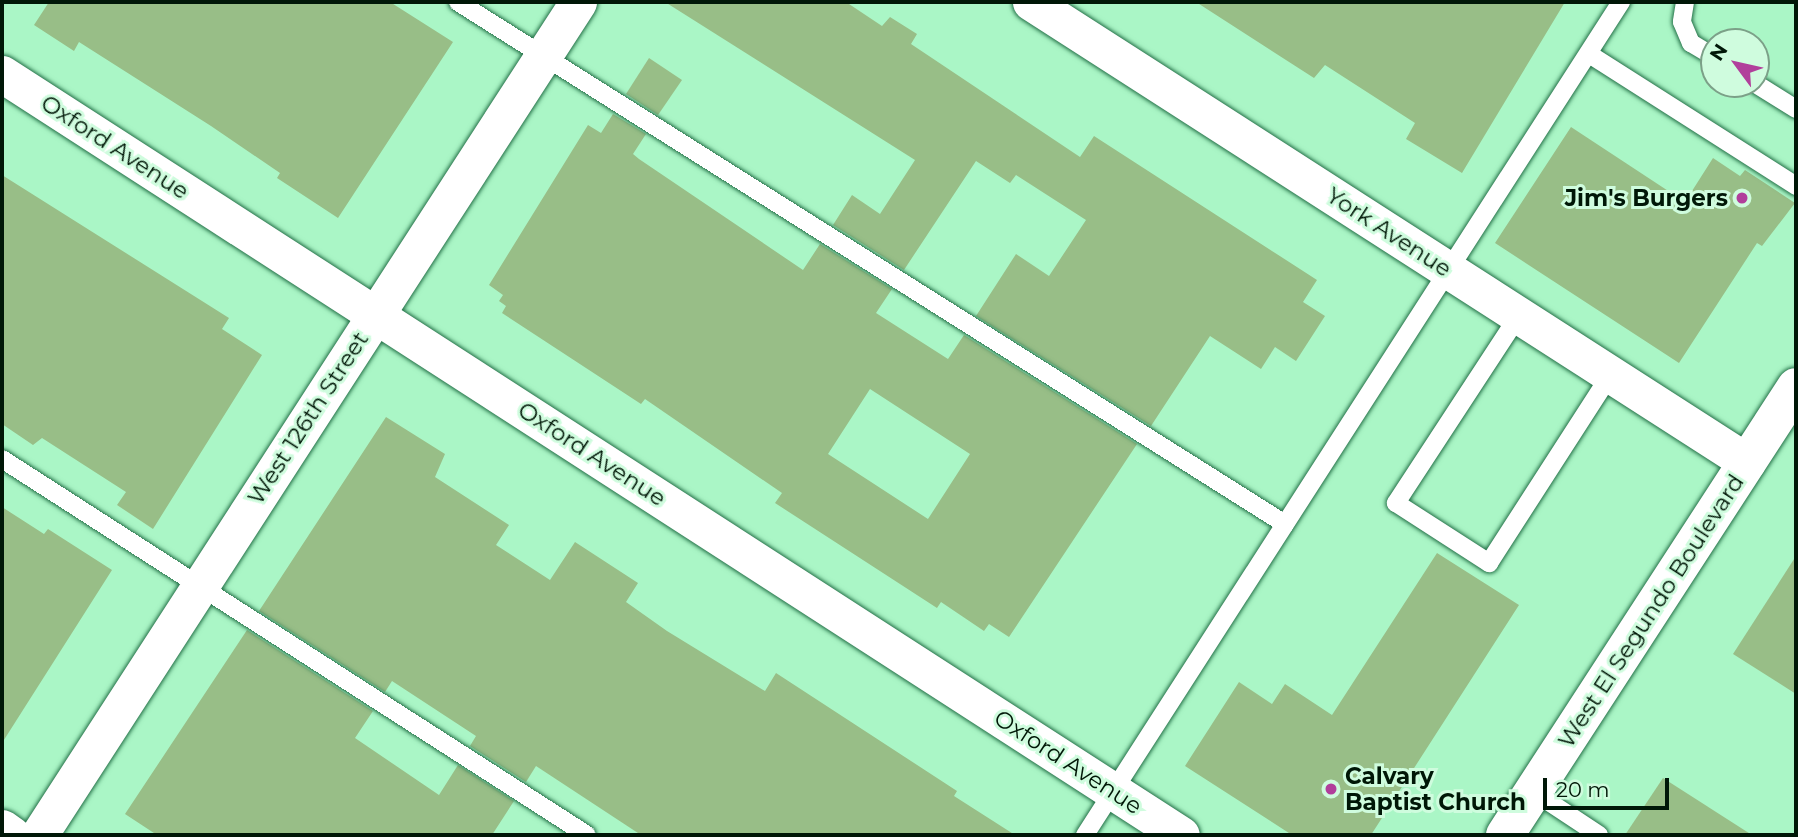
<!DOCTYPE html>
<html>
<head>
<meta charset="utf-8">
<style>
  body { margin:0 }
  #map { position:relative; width:1798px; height:837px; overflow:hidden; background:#aaf6c6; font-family:Montserrat,sans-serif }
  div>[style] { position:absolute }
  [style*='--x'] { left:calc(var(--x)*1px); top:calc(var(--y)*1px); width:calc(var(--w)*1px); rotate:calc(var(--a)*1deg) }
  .building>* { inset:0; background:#98be87 }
  .roads { filter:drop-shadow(0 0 2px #237047) drop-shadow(0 0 2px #237047) }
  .service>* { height:18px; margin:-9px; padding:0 9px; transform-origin:9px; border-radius:9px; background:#fff }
  .minor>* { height:37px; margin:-18.5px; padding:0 18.5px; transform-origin:18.5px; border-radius:18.5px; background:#fff }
  .primary>* { height:38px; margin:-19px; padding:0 19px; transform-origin:19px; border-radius:19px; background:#fff }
  .dots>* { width:19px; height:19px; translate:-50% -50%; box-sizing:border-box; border:4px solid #cffcde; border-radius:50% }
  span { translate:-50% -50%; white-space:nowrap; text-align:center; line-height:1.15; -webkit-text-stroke:6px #cffcde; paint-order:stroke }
  .street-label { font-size:23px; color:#001707 }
  .poi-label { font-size:23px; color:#001707; font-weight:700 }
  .right { translate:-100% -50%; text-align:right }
  .left { translate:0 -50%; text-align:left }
  .frame { position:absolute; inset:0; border:4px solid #001707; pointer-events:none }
  .north { position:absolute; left:1700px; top:28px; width:70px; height:70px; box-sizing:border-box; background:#cffcde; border:2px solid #7ca088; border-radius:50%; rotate:303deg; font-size:19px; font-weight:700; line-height:28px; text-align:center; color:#001707 }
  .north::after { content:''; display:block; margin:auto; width:24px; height:32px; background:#b13f9b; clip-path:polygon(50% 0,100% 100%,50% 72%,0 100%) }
  .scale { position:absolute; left:1543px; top:778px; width:126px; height:32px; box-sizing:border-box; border:4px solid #001707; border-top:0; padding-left:9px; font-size:21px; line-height:24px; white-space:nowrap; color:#001707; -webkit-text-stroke:5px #cffcde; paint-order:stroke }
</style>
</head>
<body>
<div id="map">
  <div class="building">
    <div style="clip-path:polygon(49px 2px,390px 2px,453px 42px,338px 218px,277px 178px,280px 173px,211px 126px,79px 42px,74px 51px,34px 25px)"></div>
    <div style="clip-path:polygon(665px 2px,846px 2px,882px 26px,890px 17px,917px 34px,911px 44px,1080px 157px,1094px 136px,1317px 280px,1303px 302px,1325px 316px,1296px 361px,1275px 347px,1261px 369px,1210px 336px,1151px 426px,976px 316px,1016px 254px,1049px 276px,1086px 220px,1016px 175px,1010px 183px,976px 161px,904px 270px,833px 225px,852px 195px,880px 214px,915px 160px)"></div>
    <div style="clip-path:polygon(1196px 2px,1565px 2px,1462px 173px,1406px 139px,1415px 123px,1325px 65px,1314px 78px)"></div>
    <div style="clip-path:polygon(649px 58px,682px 80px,658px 115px,626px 94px)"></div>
    <div style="clip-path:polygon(evenodd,613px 114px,646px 134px,633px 154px,639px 159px,803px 270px,820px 244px,892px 289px,876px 313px,948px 359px,964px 335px,1137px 444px,1009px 637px,989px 624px,984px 631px,941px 602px,937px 608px,775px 503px,782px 493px,645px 399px,641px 404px,502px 313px,506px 306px,499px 301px,503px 295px,489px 285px,588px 125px,601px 133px,613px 114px,870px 389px,970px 454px,928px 519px,828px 454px,870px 389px)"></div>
    <div style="clip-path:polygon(1571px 127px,1685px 202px,1713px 158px,1740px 176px,1745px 170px,1795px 203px,1762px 246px,1757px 243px,1679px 363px,1495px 243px)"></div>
    <div style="clip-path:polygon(2px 175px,229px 318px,222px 329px,262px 355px,153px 529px,117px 505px,126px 492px,42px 438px,33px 445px,2px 424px)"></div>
    <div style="clip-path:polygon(386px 417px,445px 454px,435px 477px,509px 525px,496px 545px,550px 580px,575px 542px,638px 583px,626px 602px,667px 631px,765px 691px,776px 673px,957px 791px,954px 796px,1015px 835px,641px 835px,536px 766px,526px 782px,470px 746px,476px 736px,392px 681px,385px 692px,259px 611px)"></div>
    <div style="clip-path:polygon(2px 507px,44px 534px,48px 529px,112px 570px,2px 743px)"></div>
    <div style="clip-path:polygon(1437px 553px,1519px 605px,1371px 835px,1292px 835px,1185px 766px,1239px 682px,1272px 704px,1285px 684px,1332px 715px)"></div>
    <div style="clip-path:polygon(1796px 556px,1796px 694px,1733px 654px)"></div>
    <div style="clip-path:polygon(247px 630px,373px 711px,355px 738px,439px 795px,458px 765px,514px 801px,492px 835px,157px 835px,125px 814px)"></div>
    <div style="clip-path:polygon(1663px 778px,1752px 835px,1625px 835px)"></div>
  </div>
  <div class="roads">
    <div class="service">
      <div style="--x:458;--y:2;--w:978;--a:32.26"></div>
      <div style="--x:1685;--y:2;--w:20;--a:99"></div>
      <div style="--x:1682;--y:22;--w:23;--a:67"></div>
      <div style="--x:1691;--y:43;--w:27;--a:31"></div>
      <div style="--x:1589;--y:54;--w:246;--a:32.5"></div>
      <div style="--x:1756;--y:84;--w:47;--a:32"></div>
      <div style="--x:1519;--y:315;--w:225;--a:123.2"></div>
      <div style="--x:1396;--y:503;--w:111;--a:32.8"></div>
      <div style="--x:1489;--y:563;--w:225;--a:-57.2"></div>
      <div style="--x:2;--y:459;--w:695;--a:32.73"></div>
      <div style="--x:1534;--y:792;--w:78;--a:33.5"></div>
      <div style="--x:1085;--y:835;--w:991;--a:-57.24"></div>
    </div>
    <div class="minor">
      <div style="--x:1031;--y:2;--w:851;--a:32.72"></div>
      <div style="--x:2;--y:74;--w:1403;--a:32.84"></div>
      <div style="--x:2;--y:828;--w:12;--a:35"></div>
      <div style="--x:39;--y:835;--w:992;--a:-57.09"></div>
    </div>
    <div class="primary">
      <div style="--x:1505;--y:835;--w:534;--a:-56.99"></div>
    </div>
  </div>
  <div class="dots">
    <div style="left:1742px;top:198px;background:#b13f9b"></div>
    <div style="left:1331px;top:789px;background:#b13f9b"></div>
  </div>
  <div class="street-label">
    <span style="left:115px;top:147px;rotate:33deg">Oxford Avenue</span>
    <span style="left:1389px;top:232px;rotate:33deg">York Avenue</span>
    <span style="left:308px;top:418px;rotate:-57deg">West 126th Street</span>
    <span style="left:592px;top:454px;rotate:33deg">Oxford Avenue</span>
    <span style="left:1651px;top:611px;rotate:-57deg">West El Segundo Boulevard</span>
    <span style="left:1068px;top:762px;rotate:33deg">Oxford Avenue</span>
  </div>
  <div class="poi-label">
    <span class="right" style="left:1728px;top:198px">Jim's Burgers</span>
    <span class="left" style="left:1345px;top:789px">Calvary<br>Baptist Church</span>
  </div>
  <div class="frame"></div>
  <div class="north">N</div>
  <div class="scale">20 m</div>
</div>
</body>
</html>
